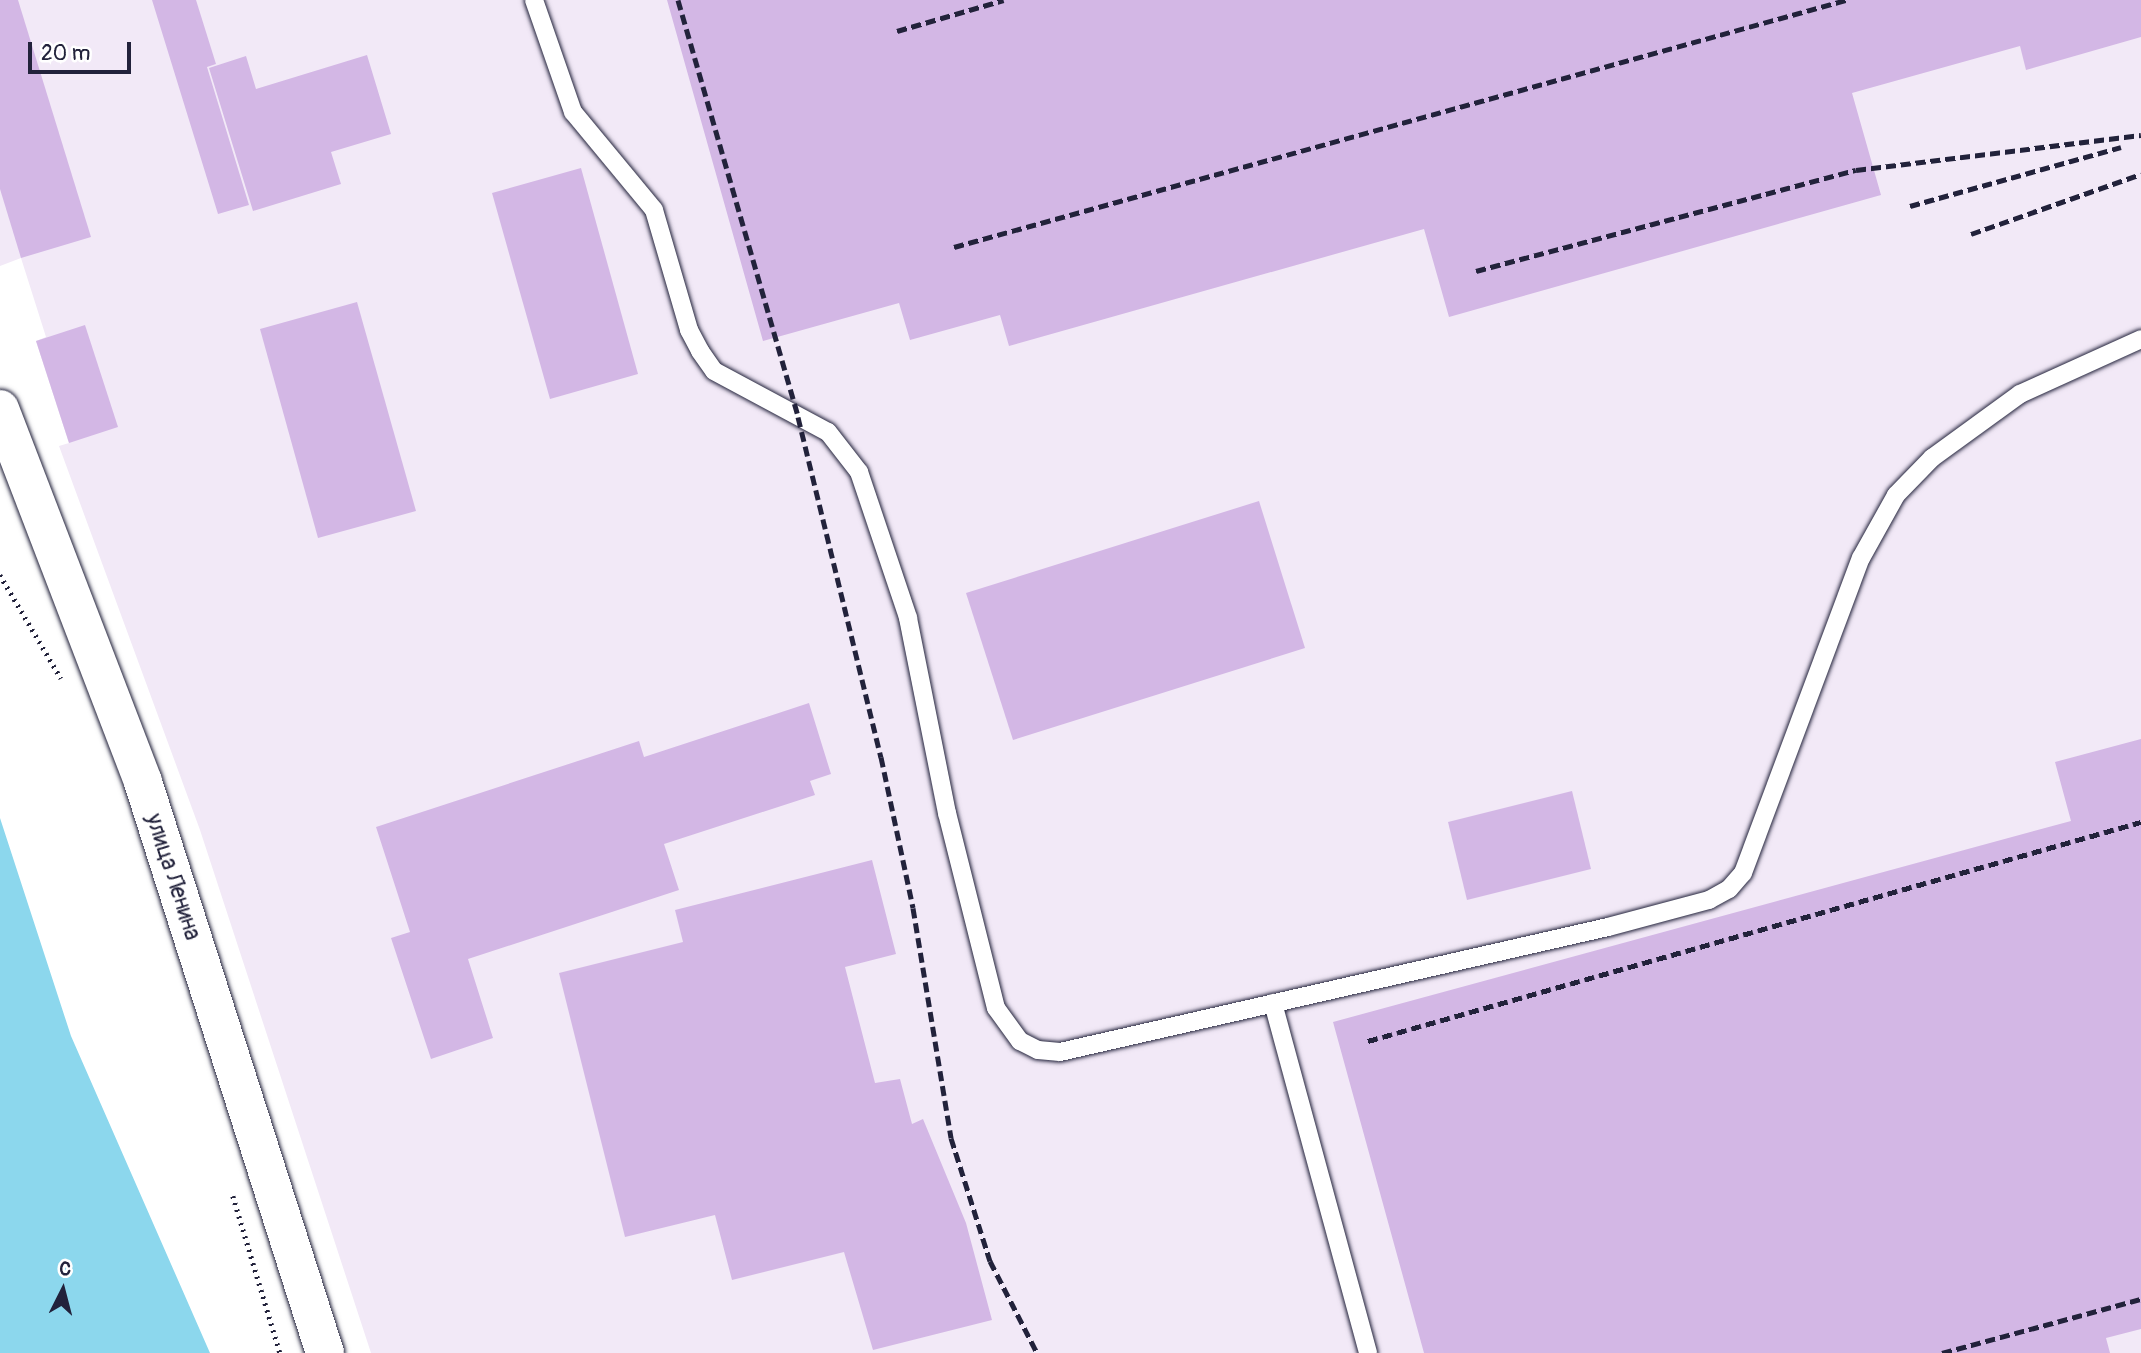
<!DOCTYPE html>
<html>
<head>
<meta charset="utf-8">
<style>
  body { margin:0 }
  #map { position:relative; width:2141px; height:1353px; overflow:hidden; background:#fff; font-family:Pangolin,sans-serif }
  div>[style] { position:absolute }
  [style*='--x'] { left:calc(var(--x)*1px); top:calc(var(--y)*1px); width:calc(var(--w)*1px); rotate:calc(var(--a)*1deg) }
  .built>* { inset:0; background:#f2e9f7 }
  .water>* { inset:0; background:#8cd7ed }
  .building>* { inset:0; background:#d3b7e5 }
  .path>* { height:4.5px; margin-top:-2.25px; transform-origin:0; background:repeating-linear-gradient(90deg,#22223b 0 2px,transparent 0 7px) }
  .roads { filter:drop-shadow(0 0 2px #22223b) drop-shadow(0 0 2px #22223b) }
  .service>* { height:18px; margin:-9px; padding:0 9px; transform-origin:9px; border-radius:9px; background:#fff }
  .secondary>* { height:38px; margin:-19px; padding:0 19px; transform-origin:19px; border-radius:19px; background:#fff }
  .rail>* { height:5px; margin-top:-2.5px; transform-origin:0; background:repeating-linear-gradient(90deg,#22223b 0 10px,transparent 0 15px) }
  span { translate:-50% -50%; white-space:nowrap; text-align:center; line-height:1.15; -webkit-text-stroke:6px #fff; paint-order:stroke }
  .street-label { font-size:23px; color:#22223b }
  .north { position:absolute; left:28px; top:1255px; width:70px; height:70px; -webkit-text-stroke:5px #fff; paint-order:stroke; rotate:6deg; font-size:19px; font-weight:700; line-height:28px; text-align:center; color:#22223b }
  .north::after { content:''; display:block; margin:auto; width:24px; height:32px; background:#22223b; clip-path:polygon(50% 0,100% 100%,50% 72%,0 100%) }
  .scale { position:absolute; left:28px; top:42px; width:103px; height:32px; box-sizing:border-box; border:4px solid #22223b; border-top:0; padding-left:9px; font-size:21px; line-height:24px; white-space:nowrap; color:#22223b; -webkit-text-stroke:5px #fff; paint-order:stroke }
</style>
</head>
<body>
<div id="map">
  <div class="built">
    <div style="clip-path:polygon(0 0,2141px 0,2141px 1353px,371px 1353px,200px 830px,59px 446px,69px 443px,36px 341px,46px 337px,21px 258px,0 266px)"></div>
  </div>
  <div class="water">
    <div style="clip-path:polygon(0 818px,71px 1036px,210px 1353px,0 1353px)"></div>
  </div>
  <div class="building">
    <div style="clip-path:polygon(0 0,18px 0,91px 237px,21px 258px,0 189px)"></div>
    <div style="clip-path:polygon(152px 0,196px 0,216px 64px,207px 67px,249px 205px,218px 214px)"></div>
    <div style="clip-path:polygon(667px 0,2141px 0,2141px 37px,2026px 70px,2020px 46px,1852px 93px,1881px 195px,1449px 317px,1424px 229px,1009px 346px,1000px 315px,910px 340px,899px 303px,763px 341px)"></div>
    <div style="clip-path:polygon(367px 55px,391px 134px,331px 152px,341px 184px,253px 211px,209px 68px,246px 56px,256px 89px)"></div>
    <div style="clip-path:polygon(581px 168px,638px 374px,550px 399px,492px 193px)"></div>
    <div style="clip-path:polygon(357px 302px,416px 511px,318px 538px,260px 329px)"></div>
    <div style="clip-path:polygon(85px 325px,118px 427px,69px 443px,36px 341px)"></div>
    <div style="clip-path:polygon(1259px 501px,1305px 648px,1013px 740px,966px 593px)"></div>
    <div style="clip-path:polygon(809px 703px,831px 774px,810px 781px,815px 795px,664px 844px,679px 890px,468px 959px,493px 1038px,431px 1059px,391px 938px,410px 932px,376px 827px,639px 741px,644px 757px)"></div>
    <div style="clip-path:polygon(2141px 739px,2141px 1329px,2106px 1338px,2110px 1353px,1424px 1353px,1333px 1022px,2071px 821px,2055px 762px)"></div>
    <div style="clip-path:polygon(1572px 791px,1591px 869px,1467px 900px,1448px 822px)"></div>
    <div style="clip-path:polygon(872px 860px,896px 954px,845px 967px,875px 1083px,900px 1079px,912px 1124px,923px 1119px,966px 1223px,992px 1320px,873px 1350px,844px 1252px,732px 1280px,715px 1215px,625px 1237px,559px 973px,683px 942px,675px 910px)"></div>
  </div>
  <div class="path">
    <div style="--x:0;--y:575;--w:120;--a:59.4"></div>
    <div style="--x:233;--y:1196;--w:164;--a:73.3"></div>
  </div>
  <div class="roads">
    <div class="service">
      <div style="--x:534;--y:0;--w:119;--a:70.8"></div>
      <div style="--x:573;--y:112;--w:127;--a:50.4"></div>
      <div style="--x:654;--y:210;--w:125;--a:73.7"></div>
      <div style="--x:689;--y:330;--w:24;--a:62"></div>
      <div style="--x:700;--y:351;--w:24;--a:55"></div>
      <div style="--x:714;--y:371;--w:129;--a:28.2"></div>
      <div style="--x:828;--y:432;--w:51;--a:52.2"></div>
      <div style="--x:859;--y:472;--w:154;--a:71.4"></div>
      <div style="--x:908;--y:618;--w:199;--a:78.7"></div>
      <div style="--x:947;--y:813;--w:201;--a:75.9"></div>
      <div style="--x:996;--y:1008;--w:41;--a:54"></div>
      <div style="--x:1020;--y:1041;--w:20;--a:27"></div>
      <div style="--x:1038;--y:1050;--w:22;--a:5"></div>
      <div style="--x:1060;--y:1052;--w:562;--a:-12.85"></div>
      <div style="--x:1608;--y:927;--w:105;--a:-15"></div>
      <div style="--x:1709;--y:900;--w:23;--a:-29"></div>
      <div style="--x:1729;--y:889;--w:21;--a:-49"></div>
      <div style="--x:1743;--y:873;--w:336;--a:-69.5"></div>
      <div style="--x:1861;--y:558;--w:72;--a:-60.9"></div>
      <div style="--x:1896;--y:495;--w:52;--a:-45.8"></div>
      <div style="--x:1932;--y:458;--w:109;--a:-36"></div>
      <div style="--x:2020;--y:394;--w:133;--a:-24.4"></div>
      <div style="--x:1273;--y:1003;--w:363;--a:74.8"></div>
    </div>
    <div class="secondary">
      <div style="--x:0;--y:409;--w:399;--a:69"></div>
      <div style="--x:143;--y:782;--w:599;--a:72.32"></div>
    </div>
  </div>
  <div class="rail">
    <div style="--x:678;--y:0;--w:434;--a:73.9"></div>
    <div style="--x:798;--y:417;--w:350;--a:76.3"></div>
    <div style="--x:881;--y:757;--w:154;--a:78"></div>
    <div style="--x:913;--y:908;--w:233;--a:80.6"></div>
    <div style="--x:951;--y:1138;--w:129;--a:72.4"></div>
    <div style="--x:990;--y:1261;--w:103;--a:62.9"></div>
    <div style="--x:897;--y:31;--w:111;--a:-16.2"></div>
    <div style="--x:1910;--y:206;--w:219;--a:-15.6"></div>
    <div style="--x:1971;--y:234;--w:180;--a:-19.4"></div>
    <div style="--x:954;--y:247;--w:926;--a:-15.48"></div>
    <div style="--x:1476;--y:271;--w:393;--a:-14.9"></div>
    <div style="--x:1856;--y:170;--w:287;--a:-7"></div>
    <div style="--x:1368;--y:1041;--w:803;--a:-15.82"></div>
    <div style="--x:1942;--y:1353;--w:206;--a:-15.2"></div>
  </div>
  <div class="street-label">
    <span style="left:173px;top:877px;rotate:72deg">улица Ленина</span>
  </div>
  <div class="north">С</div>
  <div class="scale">20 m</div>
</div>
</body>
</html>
